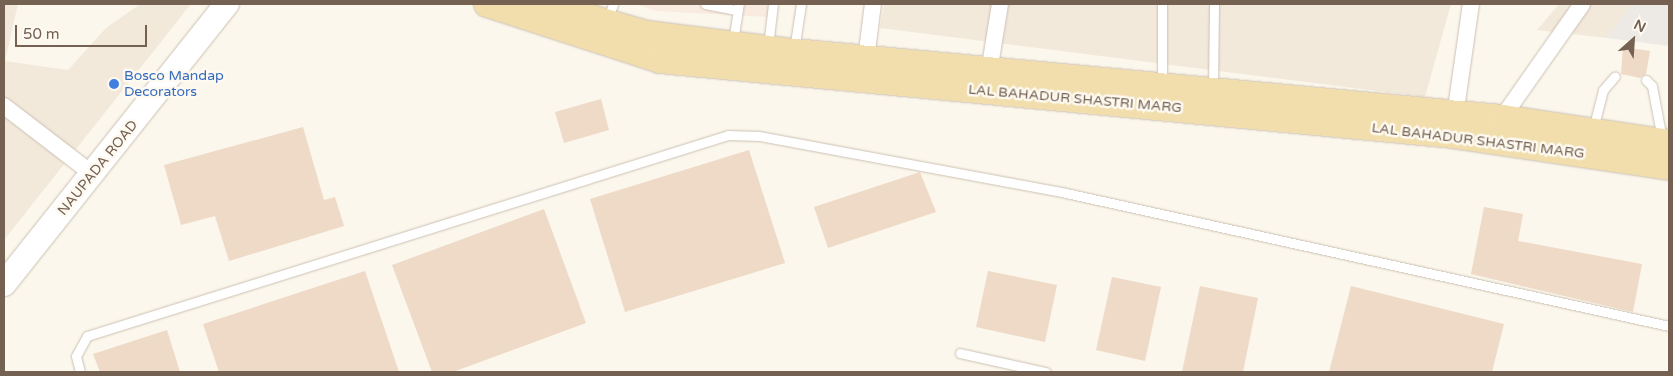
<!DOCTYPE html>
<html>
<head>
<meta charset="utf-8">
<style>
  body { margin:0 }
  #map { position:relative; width:1673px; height:376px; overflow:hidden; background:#fbf7ec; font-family:"Varela Round",sans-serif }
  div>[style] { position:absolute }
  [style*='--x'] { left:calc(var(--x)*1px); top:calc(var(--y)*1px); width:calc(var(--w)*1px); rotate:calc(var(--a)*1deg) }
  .residential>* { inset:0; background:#f2e9db }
  .commercial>* { inset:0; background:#faebe1 }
  .industrial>* { inset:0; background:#ede9e4 }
  .building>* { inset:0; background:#eedac6 }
  .roads { filter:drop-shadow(0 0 1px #cdc0b3) drop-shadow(0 0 1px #cdc0b3) }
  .lane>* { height:9px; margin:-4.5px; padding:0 4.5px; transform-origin:4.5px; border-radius:4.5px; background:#fff }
  .street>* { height:16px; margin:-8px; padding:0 8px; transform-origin:8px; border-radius:8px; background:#fff }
  .secondary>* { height:24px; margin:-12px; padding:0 12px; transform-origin:12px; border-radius:12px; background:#fff }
  .primary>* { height:26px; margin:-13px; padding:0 13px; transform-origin:13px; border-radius:13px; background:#f2deac }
  .dots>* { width:14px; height:14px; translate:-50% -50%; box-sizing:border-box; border:2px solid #fefaf2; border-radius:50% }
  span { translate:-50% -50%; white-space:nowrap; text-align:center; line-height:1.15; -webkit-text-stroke:5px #fefaf2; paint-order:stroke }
  .shop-label { font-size:14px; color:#366cbe }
  .left { translate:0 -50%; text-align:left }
  .street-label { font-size:14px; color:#746151 }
  .frame { position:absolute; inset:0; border:5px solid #746151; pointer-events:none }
  .north { position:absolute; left:1608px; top:15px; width:50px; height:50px; -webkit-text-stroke:4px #fefaf2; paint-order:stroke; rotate:26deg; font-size:14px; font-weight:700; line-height:20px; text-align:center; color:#746151 }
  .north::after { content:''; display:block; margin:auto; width:18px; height:22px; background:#746151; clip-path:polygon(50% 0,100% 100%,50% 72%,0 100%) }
  .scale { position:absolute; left:15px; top:25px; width:132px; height:22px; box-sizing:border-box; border:2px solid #746151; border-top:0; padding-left:6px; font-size:15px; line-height:18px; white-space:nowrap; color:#746151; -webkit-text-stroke:4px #fefaf2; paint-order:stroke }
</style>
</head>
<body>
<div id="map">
  <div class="residential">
    <div style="clip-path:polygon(4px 4px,18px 4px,5px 61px,68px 70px,106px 28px,140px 4px,191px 4px,4px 240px)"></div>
    <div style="clip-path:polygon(884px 4px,1451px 4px,1425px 97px,880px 28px)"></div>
    <div style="clip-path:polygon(1559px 4px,1632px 4px,1607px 38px,1537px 30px)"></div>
  </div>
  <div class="commercial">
    <div style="clip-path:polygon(636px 4px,772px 4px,769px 17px,656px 11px)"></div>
  </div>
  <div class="industrial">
    <div style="clip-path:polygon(1632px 4px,1669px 4px,1669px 46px,1607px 38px)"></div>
  </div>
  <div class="building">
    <div style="clip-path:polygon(1623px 47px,1650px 51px,1646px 74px,1640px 78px,1621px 74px)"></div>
    <div style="clip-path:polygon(601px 99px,609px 130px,564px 143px,555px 112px)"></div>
    <div style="clip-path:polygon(303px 127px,324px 200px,335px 197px,344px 226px,229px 261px,215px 216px,181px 225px,164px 165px)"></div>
    <div style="clip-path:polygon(749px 150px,785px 263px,625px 312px,590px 199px)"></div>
    <div style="clip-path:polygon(920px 172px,936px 212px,828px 248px,814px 207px)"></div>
    <div style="clip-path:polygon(1484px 207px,1523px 214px,1518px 241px,1642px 264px,1633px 312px,1471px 274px)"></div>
    <div style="clip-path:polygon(544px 209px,586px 323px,453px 372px,432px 372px,392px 265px)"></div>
    <div style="clip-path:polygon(365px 271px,399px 372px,219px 372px,203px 324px)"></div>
    <div style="clip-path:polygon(988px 271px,1057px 285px,1045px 342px,976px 327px)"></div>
    <div style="clip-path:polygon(1112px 277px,1161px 287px,1145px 361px,1096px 350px)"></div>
    <div style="clip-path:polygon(1200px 286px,1258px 298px,1243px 372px,1182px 372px)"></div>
    <div style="clip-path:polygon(1351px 286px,1504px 324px,1492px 372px,1329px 372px)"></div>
    <div style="clip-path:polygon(167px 330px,180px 372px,100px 372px,93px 354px)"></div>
  </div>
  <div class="roads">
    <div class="lane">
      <div style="--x:705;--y:4;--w:33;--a:11"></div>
      <div style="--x:607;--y:20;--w:17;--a:-69"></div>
      <div style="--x:733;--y:41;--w:37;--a:-81"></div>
      <div style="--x:768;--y:46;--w:42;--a:-83.2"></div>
      <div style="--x:794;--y:50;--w:47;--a:-81.3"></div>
      <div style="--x:1646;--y:80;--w:8;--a:45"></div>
      <div style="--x:1652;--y:86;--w:54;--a:79.3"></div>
      <div style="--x:1162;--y:85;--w:81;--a:-90"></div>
      <div style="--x:1213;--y:88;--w:84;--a:-89.3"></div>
      <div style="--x:1593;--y:129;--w:40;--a:-75.6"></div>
      <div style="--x:1603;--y:90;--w:18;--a:-49"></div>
      <div style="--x:960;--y:353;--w:88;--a:12.5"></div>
      <div style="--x:80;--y:372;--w:16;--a:-104"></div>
      <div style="--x:76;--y:356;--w:23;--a:-61"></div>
      <div style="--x:87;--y:336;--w:672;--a:-17.41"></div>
      <div style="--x:728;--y:135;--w:31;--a:2"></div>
      <div style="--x:759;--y:136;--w:312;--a:10.5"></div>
      <div style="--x:1066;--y:193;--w:617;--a:12.44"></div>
    </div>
    <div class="street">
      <div style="--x:865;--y:67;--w:64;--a:-82.8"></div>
      <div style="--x:989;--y:72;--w:69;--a:-80.8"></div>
      <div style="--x:4;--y:106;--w:113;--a:37.5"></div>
      <div style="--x:1502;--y:118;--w:139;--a:-54.9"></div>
      <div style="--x:1454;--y:123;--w:120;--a:-81.9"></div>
    </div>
    <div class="secondary">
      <div style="--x:4;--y:284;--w:358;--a:-51.5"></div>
    </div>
    <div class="primary">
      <div style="--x:487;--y:4;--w:182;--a:17.9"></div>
      <div style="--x:660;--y:60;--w:797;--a:5.4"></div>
      <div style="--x:1453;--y:135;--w:218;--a:8.4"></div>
      <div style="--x:546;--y:5;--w:105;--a:16"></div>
      <div style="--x:647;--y:34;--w:148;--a:7"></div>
      <div style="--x:794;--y:52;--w:711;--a:5.33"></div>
      <div style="--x:1502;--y:118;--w:169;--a:8.5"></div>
    </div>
  </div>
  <div class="dots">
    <div style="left:114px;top:84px;background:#3f7fe0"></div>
  </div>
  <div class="shop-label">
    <span class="left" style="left:124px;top:84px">Bosco Mandap<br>Decorators</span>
  </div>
  <div class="street-label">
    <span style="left:1075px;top:99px;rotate:5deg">LAL BAHADUR SHASTRI MARG</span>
    <span style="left:1478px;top:141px;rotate:7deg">LAL BAHADUR SHASTRI MARG</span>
    <span style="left:98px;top:168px;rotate:-51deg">NAUPADA ROAD</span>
  </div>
  <div class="frame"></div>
  <div class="north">N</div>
  <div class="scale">50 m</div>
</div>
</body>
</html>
